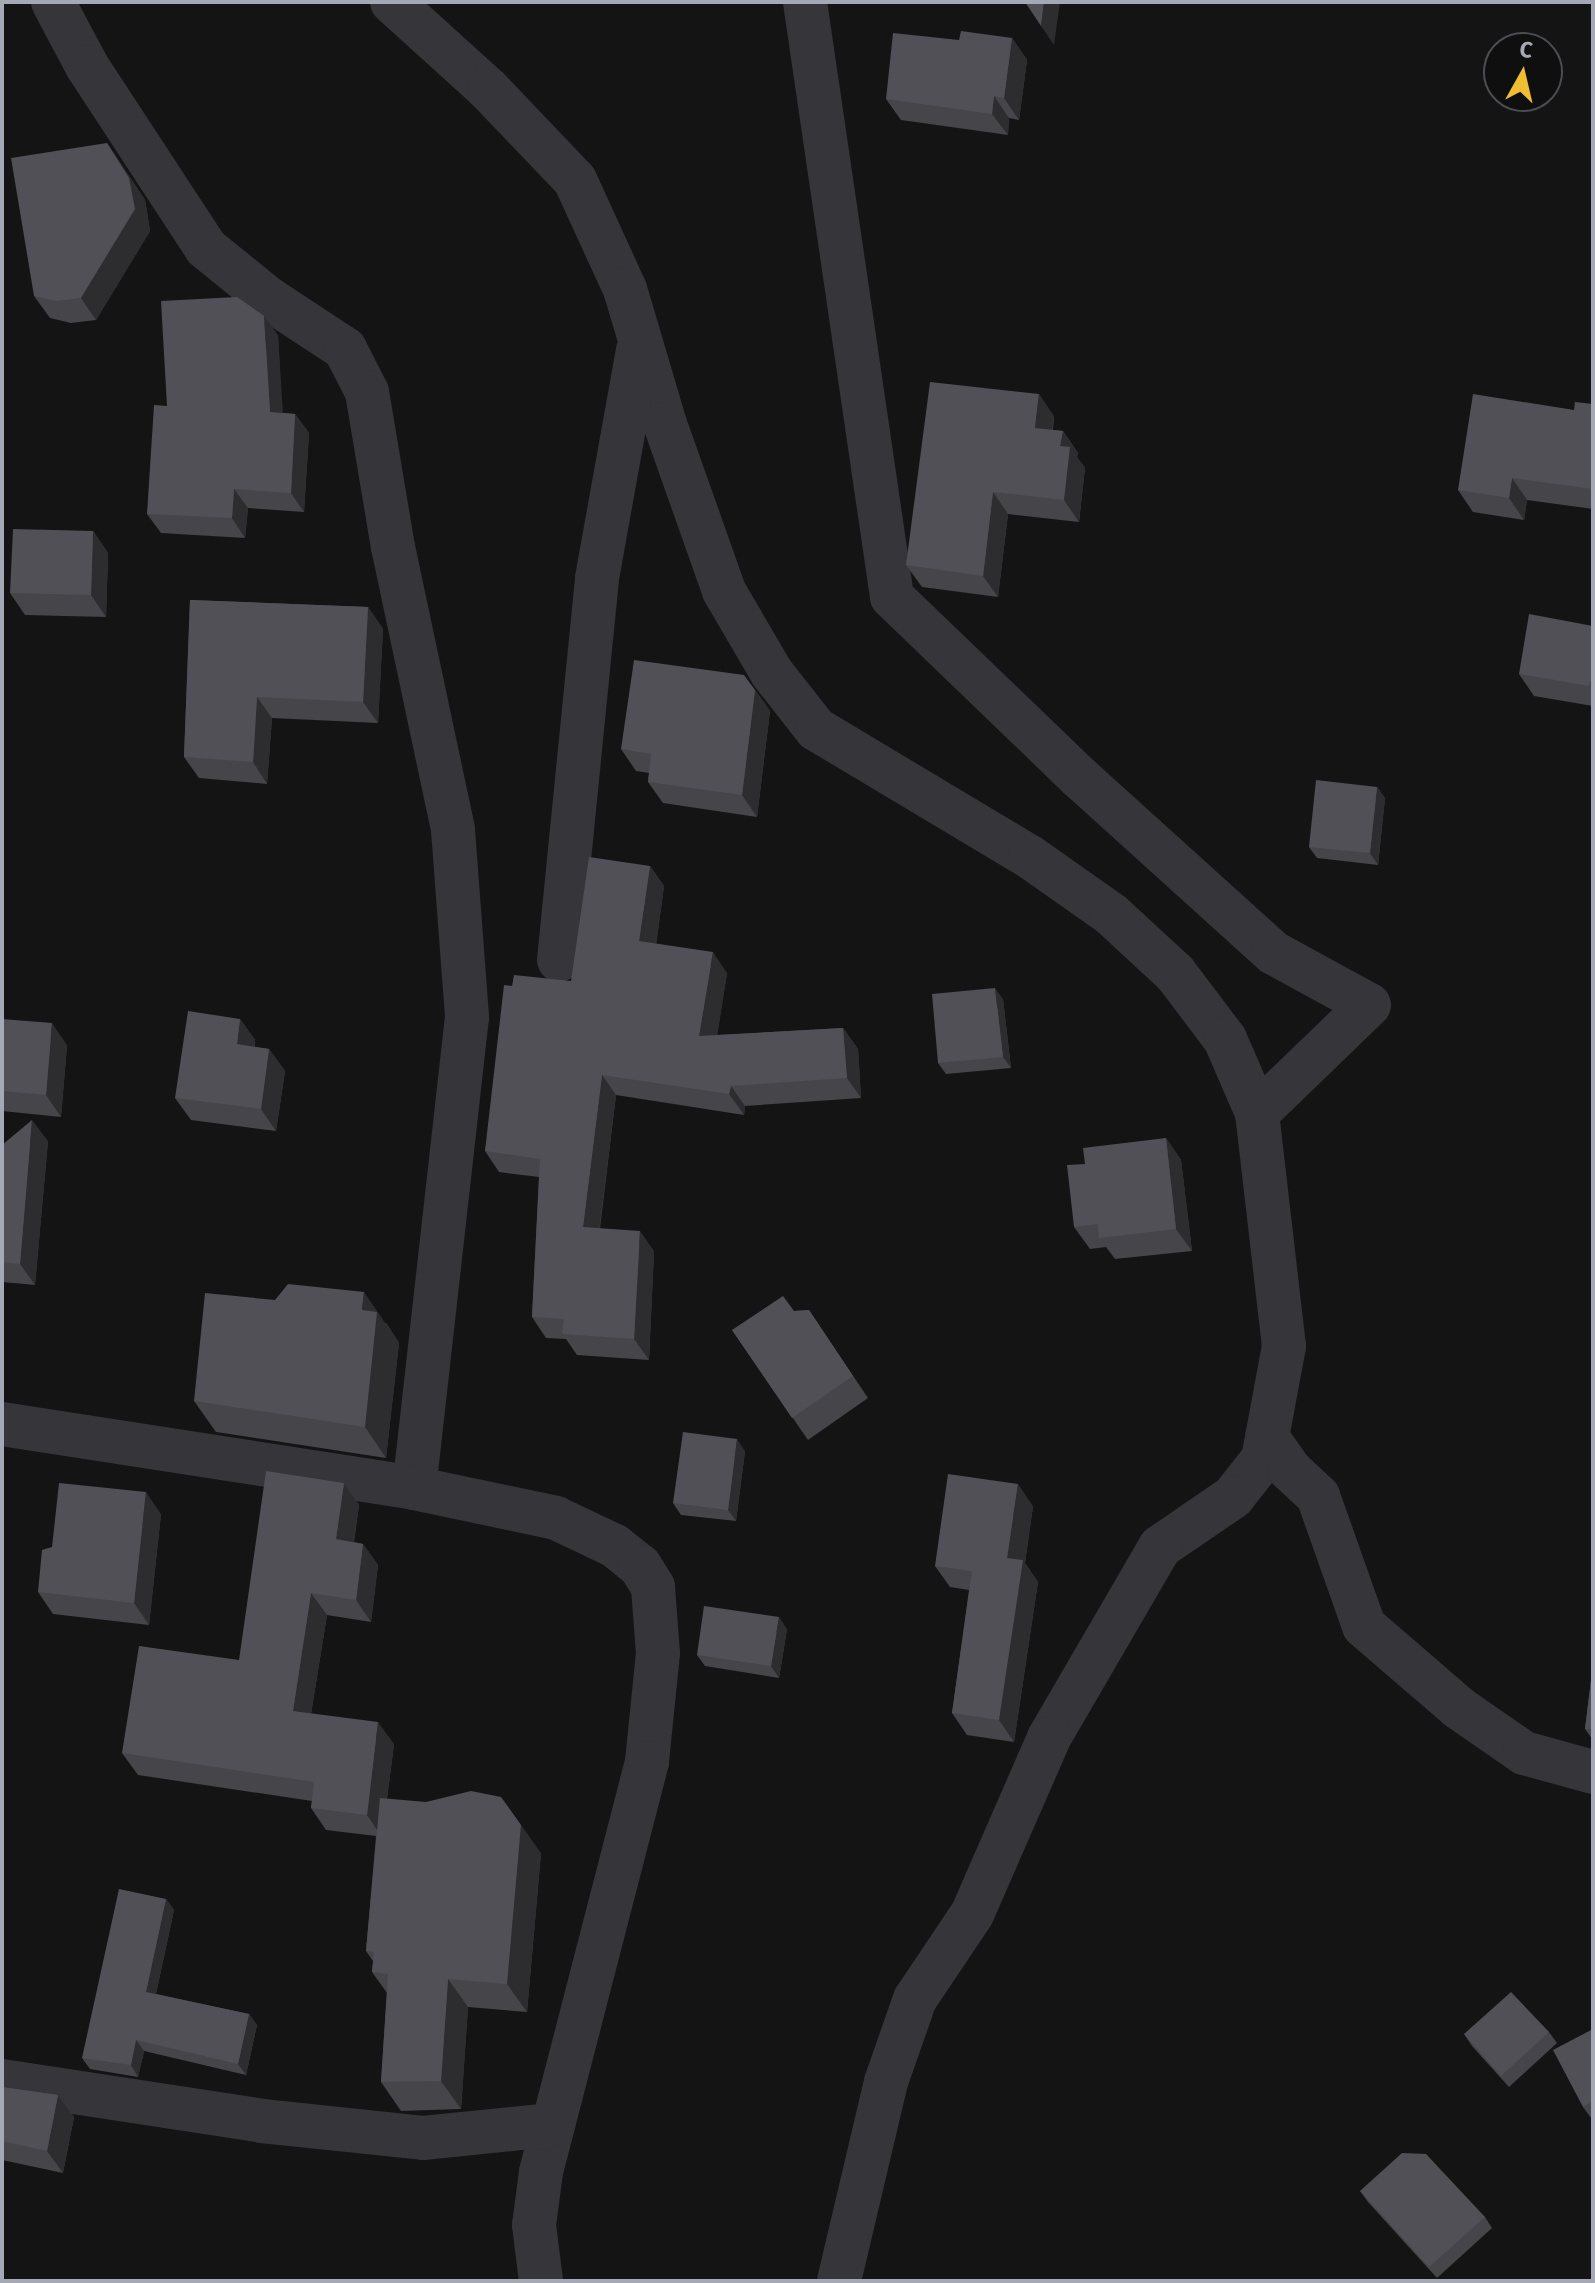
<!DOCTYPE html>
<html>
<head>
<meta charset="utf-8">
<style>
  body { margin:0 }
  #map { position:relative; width:1595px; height:2283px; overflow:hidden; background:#141415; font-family:"Fira Sans",sans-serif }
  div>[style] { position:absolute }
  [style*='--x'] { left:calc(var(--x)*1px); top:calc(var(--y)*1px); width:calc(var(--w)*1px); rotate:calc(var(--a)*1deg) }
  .minor>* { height:44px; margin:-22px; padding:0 22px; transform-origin:22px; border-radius:22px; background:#35353a }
  .wall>* { inset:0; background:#45454a }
  .shaded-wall>* { inset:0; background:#2d2d30 }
  .building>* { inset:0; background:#505056 }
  span { translate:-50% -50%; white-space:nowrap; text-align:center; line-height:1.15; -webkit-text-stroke:7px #0f0f10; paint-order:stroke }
  .frame { position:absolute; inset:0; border:4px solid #a5a9b5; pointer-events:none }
  .north { position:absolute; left:1483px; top:32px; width:80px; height:80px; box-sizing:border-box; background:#0f0f10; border:2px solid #4b4d52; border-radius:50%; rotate:8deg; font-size:22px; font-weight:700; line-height:32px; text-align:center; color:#a5a9b5 }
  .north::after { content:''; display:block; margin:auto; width:28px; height:36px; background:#efbc32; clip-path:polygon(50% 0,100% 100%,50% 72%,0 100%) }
</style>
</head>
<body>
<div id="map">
  <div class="minor">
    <div style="--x:53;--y:2;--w:72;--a:62"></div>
    <div style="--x:87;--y:66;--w:217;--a:56.8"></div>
    <div style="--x:206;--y:248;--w:81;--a:39"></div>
    <div style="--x:269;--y:299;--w:91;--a:33.3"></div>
    <div style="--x:345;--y:349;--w:48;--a:62.9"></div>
    <div style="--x:367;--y:392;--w:157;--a:80.5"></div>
    <div style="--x:393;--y:547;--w:289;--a:78"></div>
    <div style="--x:453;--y:830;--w:188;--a:85.7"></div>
    <div style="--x:467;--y:1017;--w:474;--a:96.4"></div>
    <div style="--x:392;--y:2;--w:130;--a:42.2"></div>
    <div style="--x:488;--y:89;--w:126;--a:46.3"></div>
    <div style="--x:575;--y:180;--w:120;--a:65.4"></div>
    <div style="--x:625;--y:289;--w:141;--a:73.5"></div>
    <div style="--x:665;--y:424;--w:177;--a:70.5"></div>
    <div style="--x:724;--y:591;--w:95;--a:59.7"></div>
    <div style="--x:772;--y:673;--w:71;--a:51.8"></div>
    <div style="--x:816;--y:729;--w:249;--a:30.9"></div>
    <div style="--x:1030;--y:857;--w:99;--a:35.1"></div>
    <div style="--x:1111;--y:914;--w:87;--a:42.7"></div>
    <div style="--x:1175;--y:973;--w:83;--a:52.9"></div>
    <div style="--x:1225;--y:1039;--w:81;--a:66.6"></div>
    <div style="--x:1257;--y:1113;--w:235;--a:83.4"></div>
    <div style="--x:1284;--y:1346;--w:115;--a:100.5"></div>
    <div style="--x:1263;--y:1459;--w:48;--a:128.3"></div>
    <div style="--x:1233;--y:1497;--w:88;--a:145.6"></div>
    <div style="--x:1160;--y:1547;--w:221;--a:120.2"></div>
    <div style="--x:1049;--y:1738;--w:192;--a:113.6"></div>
    <div style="--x:972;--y:1914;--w:102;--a:123.8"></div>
    <div style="--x:915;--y:1999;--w:88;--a:109.3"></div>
    <div style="--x:886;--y:2082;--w:204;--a:103.3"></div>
    <div style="--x:805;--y:2;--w:601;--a:81.68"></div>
    <div style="--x:892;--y:597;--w:260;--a:43.9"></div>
    <div style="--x:1079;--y:777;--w:263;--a:42.1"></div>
    <div style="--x:1274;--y:953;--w:108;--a:28.7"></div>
    <div style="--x:1369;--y:1005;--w:156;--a:136"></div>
    <div style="--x:559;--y:960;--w:384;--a:-84.3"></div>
    <div style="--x:597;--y:578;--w:231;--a:-79.8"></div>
    <div style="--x:2;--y:1424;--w:417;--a:8.8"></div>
    <div style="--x:414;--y:1488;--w:145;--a:11.9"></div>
    <div style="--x:556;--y:1518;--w:65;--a:25.4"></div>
    <div style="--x:615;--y:1546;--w:32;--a:39"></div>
    <div style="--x:640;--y:1566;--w:25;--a:58"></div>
    <div style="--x:653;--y:1587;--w:66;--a:85.7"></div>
    <div style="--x:658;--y:1653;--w:110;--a:95.8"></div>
    <div style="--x:647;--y:1762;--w:423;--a:104.5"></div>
    <div style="--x:541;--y:2172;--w:53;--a:97.5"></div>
    <div style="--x:534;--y:2225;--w:56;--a:82.9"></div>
    <div style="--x:1267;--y:1437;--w:39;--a:55"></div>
    <div style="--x:1289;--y:1469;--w:40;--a:43"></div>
    <div style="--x:1318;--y:1496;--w:138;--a:70.5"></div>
    <div style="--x:1364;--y:1626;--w:125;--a:40.8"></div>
    <div style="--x:1459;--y:1708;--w:79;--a:34.7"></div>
    <div style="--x:1524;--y:1753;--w:72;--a:15.4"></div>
    <div style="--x:2;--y:2081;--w:263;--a:8.7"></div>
    <div style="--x:262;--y:2121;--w:162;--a:6"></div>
    <div style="--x:423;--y:2138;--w:130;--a:-5.8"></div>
  </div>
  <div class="wall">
    <div style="clip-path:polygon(1012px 38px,1027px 60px,1019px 120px,1009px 118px,1008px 135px,901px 120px,886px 99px,959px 40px)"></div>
    <div style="clip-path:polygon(107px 143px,145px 200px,150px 231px,96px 320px,71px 323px,50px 318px,34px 296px)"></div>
    <div style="clip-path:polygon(278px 335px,282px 413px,295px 414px,309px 433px,304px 512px,248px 508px,245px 538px,161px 533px,147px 514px,167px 406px)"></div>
    <div style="clip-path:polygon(1593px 404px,1593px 509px,1527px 500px,1524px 520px,1473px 512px,1458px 490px,1574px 410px)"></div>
    <div style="clip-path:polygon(1054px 416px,1053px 430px,1063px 431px,1078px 453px,1077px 457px,1085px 468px,1079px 522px,1008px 514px,998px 597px,922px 587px,906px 565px)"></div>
    <div style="clip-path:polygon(93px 531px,108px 553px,106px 617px,25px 615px,10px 593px)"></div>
    <div style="clip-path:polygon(190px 600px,368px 607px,383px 629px,378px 723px,272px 718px,267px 784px,199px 778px,184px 757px)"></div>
    <div style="clip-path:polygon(1593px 626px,1593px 706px,1534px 696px,1519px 674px)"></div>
    <div style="clip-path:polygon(755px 690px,770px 711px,757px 817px,663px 803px,648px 782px,649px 773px,636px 771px,621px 749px)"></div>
    <div style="clip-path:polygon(1377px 787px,1385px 798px,1378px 865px,1317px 858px,1309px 847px)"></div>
    <div style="clip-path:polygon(650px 866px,664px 886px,656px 944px,727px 973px,717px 1035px,843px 1028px,858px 1049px,861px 1098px,745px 1106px,744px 1115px,616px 1095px,600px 1228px,654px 1251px,649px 1360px,577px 1355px,566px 1339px,546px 1338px,532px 1317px,539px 1177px,499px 1172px,485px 1151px,512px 986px,571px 981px)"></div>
    <div style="clip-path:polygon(1003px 999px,1011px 1068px,946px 1074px,938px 1063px)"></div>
    <div style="clip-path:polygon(2px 1019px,67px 1045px,61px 1117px,2px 1111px)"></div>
    <div style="clip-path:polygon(240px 1019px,255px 1040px,255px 1047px,269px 1049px,285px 1071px,276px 1131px,191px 1120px,175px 1098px)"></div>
    <div style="clip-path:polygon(1166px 1138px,1181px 1160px,1192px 1251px,1115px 1259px,1106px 1247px,1090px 1249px,1074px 1227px,1085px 1164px)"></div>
    <div style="clip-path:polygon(48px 1141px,35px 1285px,2px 1282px,2px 1145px)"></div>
    <div style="clip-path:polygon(809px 1310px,868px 1398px,808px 1440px,732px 1330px,794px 1311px)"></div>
    <div style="clip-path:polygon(386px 1323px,399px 1343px,386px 1458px,216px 1432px,194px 1401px)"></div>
    <div style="clip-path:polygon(745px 1451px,736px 1521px,681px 1515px,673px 1503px)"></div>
    <div style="clip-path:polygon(344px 1483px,359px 1505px,354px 1542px,363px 1544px,378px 1565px,371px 1622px,327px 1615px,311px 1714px,394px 1744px,387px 1799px,541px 1853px,527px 2012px,468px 2007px,461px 2109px,401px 2111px,381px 2082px,387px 1993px,372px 1972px,373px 1961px,366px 1951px,376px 1836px,326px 1830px,311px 1808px,312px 1801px,138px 1775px,122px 1753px,239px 1660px)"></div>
    <div style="clip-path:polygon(1033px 1506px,1025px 1563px,1038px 1582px,1014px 1742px,967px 1735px,952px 1713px,969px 1590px,950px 1587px,935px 1566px)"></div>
    <div style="clip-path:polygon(161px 1514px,149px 1625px,53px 1614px,38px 1592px)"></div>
    <div style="clip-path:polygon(787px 1629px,779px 1678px,705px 1666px,697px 1655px)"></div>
    <div style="clip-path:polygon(1593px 1664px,1593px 1740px,1585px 1729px)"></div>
    <div style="clip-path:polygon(166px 1899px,174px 1910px,156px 1994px,249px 2014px,257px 2025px,246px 2075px,144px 2051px,138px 2077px,90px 2069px,82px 2058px)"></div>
    <div style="clip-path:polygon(1593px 2029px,1593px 2117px,1591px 2118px,1583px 2107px)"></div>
    <div style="clip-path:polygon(1549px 2032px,1557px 2043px,1509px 2087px,1472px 2046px,1464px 2034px)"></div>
    <div style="clip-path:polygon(2px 2087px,58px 2095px,74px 2117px,63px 2173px,2px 2160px)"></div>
    <div style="clip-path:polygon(1360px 2191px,1485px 2217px,1492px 2228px,1437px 2278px,1368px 2202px)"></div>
  </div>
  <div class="shaded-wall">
    <div style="clip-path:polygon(1044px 2px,1060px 2px,1054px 45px,1041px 26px)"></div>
    <div style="clip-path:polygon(1012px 38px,1027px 60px,1019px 120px,1004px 98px)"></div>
    <div style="clip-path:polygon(994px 96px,1009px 118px,1008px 135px,992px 114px)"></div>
    <div style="clip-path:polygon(107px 143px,145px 200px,150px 231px,96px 320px,81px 298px)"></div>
    <div style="clip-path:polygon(264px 316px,278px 335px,284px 431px,270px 412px)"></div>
    <div style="clip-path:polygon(1039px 394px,1054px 416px,1050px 450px,1035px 428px)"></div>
    <div style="clip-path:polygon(295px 414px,309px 433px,304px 512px,291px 493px)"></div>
    <div style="clip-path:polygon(1063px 431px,1078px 453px,1077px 457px,1085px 468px,1079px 522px,1064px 500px,1060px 446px)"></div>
    <div style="clip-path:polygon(1512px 478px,1527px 500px,1524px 520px,1509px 498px)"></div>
    <div style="clip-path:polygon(234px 489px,248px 508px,245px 538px,232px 518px)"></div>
    <div style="clip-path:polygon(993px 492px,1008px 514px,998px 597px,983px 576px)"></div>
    <div style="clip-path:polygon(93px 531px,108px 553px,106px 617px,91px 595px)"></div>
    <div style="clip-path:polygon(368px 607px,383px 629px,378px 723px,363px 702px)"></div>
    <div style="clip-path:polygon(755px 690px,770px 711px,757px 817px,742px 795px)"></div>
    <div style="clip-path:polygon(257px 697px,272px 718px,267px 784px,253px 762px)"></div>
    <div style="clip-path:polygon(1377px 787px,1385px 798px,1378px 865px,1370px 853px)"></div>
    <div style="clip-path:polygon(650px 866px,664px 886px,654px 962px,639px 941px)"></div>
    <div style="clip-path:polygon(713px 952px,727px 973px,714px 1057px,699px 1036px)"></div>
    <div style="clip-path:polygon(995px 988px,1003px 999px,1011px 1068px,1003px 1057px)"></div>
    <div style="clip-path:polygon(240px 1019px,255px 1040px,253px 1066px,237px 1044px)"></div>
    <div style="clip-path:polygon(52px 1023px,67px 1045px,61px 1117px,46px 1095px)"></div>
    <div style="clip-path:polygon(843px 1028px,858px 1049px,861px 1098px,847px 1078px)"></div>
    <div style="clip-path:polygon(269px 1049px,285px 1071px,276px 1131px,261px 1109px)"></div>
    <div style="clip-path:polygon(602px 1075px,616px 1095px,597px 1248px,583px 1227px)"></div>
    <div style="clip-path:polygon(731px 1086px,745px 1106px,744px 1115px,729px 1094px)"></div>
    <div style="clip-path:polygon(32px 1120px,48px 1141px,35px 1285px,20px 1264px)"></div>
    <div style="clip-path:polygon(1166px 1138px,1181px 1160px,1192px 1251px,1176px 1229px)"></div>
    <div style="clip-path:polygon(640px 1231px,654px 1251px,649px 1360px,634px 1339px)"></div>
    <div style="clip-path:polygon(364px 1292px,399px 1343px,386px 1458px,365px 1427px,362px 1310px)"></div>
    <div style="clip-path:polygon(737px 1439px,745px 1451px,736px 1521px,728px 1510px)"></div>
    <div style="clip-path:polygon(344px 1483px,359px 1505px,351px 1561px,336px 1539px)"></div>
    <div style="clip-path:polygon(1018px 1484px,1033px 1506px,1025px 1563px,1038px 1582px,1014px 1742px,999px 1720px,1007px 1558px)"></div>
    <div style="clip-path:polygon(146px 1492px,161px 1514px,149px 1625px,134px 1603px)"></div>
    <div style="clip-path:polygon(363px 1544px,378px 1565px,371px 1622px,356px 1600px)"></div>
    <div style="clip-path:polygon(311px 1593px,327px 1615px,308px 1733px,293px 1711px)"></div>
    <div style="clip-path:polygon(779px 1617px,787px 1629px,779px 1678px,771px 1666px)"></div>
    <div style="clip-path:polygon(378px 1722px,394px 1744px,382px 1837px,367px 1815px)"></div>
    <div style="clip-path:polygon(501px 1797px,541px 1853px,527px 2012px,507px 1984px)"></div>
    <div style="clip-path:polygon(166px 1899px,174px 1910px,154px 2003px,146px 1992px)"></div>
    <div style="clip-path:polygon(448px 1979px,468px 2007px,461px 2109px,441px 2081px)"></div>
    <div style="clip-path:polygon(249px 2014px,257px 2025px,246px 2075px,238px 2064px)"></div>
    <div style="clip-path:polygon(136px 2040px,144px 2051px,138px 2077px,131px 2065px)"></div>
    <div style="clip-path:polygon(58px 2095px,74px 2117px,63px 2173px,47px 2151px)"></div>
  </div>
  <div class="building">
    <div style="clip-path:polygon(1025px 2px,1044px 2px,1041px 26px)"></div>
    <div style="clip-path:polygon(961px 31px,1012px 38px,1004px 98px,994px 96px,992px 114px,886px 99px,893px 33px,959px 40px)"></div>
    <div style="clip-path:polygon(107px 143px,129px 178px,135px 209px,81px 298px,56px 301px,34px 296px,11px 158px)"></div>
    <div style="clip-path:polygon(237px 297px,264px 316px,270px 412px,295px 414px,291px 493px,234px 489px,232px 518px,147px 514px,154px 405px,167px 406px,161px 301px)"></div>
    <div style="clip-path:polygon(930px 382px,1039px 394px,1035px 428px,1063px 431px,1060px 446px,1070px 447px,1064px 500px,993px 492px,983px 576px,906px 565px)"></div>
    <div style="clip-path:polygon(1473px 394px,1574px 410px,1575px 402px,1593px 404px,1593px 489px,1512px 478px,1509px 498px,1458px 490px)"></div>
    <div style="clip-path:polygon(13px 529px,93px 531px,91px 595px,10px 593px)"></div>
    <div style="clip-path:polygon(190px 600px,368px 607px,363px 702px,257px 697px,253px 762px,184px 757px)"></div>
    <div style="clip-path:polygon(1529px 614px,1593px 626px,1593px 682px,1590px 681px,1589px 686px,1519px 674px)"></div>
    <div style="clip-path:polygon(634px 660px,744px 675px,755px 690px,742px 795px,648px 782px,651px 754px,621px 749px)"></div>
    <div style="clip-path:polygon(1316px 780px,1377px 787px,1370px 853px,1309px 847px)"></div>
    <div style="clip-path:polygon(589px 857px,650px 866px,639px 941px,713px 952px,699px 1036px,843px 1028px,847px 1078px,731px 1086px,729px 1094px,602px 1075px,583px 1227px,640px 1231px,634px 1339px,562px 1334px,564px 1319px,532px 1317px,540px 1159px,485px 1151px,504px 985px,512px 986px,514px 975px,571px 981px)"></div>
    <div style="clip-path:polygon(995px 988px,1003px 1057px,938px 1063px,932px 994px)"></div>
    <div style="clip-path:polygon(188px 1011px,240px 1019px,237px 1044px,269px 1049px,261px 1109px,175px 1098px)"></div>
    <div style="clip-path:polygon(2px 1019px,52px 1023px,46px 1095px,2px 1091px)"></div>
    <div style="clip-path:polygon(32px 1120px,20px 1264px,2px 1262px,2px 1145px)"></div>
    <div style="clip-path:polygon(1166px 1138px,1176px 1229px,1099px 1238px,1098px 1224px,1074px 1227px,1067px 1165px,1085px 1164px,1083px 1148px)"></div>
    <div style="clip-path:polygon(288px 1284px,364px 1292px,362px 1310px,377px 1312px,365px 1427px,194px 1401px,205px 1293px,275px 1300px)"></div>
    <div style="clip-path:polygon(783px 1296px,794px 1311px,809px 1310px,853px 1376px,792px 1418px,732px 1330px)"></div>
    <div style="clip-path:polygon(683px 1432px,737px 1439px,728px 1510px,673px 1503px)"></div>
    <div style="clip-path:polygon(266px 1471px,344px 1483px,336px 1539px,363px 1544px,356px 1600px,311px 1593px,293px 1711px,378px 1722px,367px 1815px,311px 1808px,314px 1782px,122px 1753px,139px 1646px,239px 1660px)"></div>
    <div style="clip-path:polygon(948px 1474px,1018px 1484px,1007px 1558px,1023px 1560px,999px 1720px,952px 1713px,972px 1571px,935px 1566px)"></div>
    <div style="clip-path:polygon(59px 1483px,146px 1492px,134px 1603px,38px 1592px,42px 1550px,52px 1547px)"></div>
    <div style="clip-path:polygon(704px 1606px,779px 1617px,771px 1666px,697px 1655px)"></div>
    <div style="clip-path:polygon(1593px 1664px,1593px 1729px,1585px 1729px)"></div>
    <div style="clip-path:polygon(471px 1791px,501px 1797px,521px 1825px,507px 1984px,448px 1979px,441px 2081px,381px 2082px,388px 1974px,372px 1972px,374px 1952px,366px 1951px,380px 1798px,426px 1802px)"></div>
    <div style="clip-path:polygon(119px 1889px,166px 1899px,146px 1992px,249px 2014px,238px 2064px,136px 2040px,131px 2065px,82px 2058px)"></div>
    <div style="clip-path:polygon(1511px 1992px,1549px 2032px,1501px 2076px,1464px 2034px)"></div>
    <div style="clip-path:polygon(1593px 2029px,1593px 2101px,1583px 2107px,1553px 2050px)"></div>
    <div style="clip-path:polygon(2px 2087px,58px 2095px,47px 2151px,2px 2141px)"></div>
    <div style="clip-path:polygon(1402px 2153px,1426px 2154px,1485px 2217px,1429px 2267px,1360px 2191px)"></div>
  </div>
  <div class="frame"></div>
  <div class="north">С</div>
</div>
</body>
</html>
